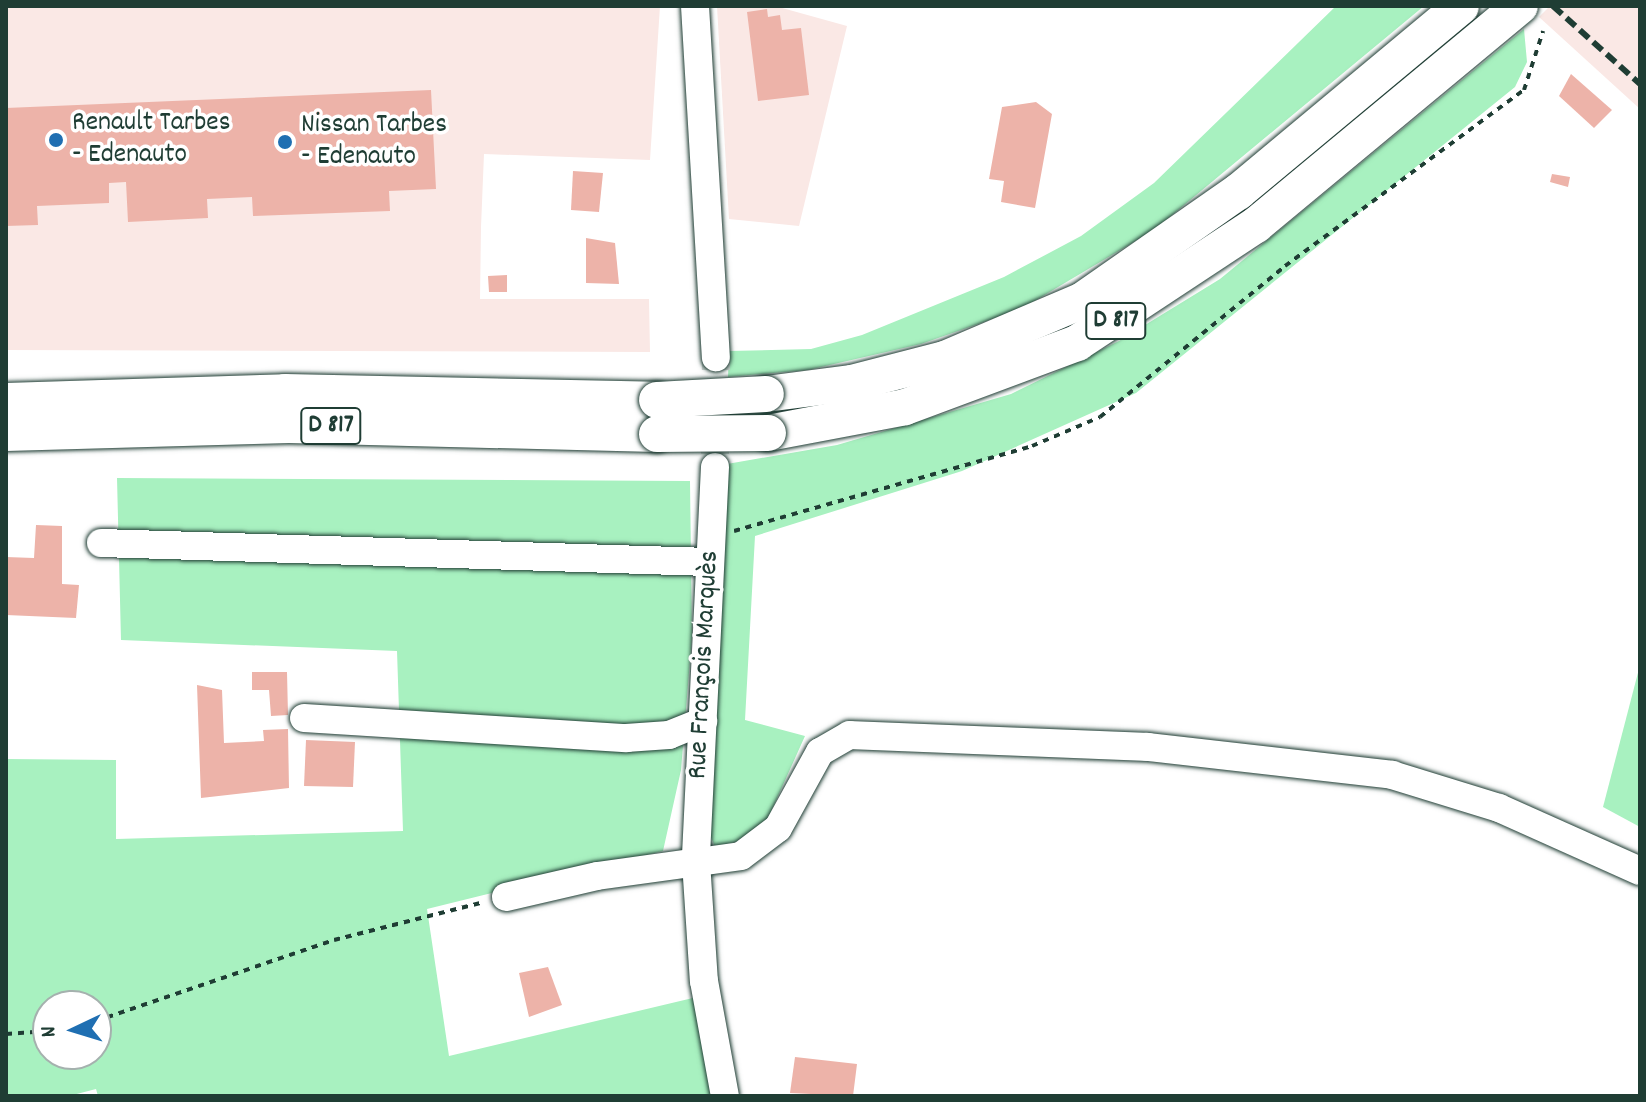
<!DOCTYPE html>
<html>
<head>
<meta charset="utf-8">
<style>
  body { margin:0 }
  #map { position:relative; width:1646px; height:1102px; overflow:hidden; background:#fff; font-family:Dekko,sans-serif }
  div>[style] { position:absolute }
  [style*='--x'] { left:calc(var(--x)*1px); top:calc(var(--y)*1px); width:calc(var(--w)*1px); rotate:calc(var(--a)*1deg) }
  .built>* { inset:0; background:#fae8e5 }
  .green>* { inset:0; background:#a8f1c0 }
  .building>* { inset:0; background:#edb3a9 }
  .minor-tunnel>* { height:28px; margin-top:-14px; transform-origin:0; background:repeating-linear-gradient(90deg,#d2d8d6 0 28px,transparent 0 42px) }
  .path>* { height:4px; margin-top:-2px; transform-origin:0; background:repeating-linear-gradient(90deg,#1f3d34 0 6px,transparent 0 12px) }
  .roads { filter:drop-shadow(0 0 2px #1f3d34) drop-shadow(0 0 2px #1f3d34) }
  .minor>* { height:28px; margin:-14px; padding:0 14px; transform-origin:14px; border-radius:14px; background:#fff }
  .major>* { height:36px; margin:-18px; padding:0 18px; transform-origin:18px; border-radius:18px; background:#fff }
  .rail>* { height:6px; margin-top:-3px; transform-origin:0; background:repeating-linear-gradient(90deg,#1f3d34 0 12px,transparent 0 18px) }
  .bridges { filter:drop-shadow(0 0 2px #1f3d34) drop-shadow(0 0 2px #1f3d34) }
  .major-bridge>* { height:36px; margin:-18px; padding:0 18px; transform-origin:18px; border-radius:18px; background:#fff }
  .dots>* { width:22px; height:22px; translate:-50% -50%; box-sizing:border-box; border:4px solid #fff; border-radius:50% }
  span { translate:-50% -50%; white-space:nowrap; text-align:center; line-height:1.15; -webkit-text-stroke:7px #fff; paint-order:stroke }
  .shield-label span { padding:2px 6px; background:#fff; border:2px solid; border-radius:6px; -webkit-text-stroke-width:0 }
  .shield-label { font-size:26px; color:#1f3d34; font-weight:700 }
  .poi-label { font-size:28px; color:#1f3d34 }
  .left { translate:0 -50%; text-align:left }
  .street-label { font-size:28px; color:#1f3d34 }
  .frame { position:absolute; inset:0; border:8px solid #1f3d34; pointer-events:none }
  .north { position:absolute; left:32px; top:990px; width:80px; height:80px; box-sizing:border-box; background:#fff; border:2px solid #a5b1ae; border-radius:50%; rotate:266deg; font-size:22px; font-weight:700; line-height:32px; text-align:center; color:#1f3d34 }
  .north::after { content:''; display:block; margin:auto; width:28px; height:36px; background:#1f6fb2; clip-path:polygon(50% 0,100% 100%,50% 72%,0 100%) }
</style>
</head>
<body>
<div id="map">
  <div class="built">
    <div style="clip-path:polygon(6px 6px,660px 6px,650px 160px,484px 154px,481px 227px,480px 299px,649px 299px,650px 352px,6px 350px)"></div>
    <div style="clip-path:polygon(717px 6px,775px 6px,847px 26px,799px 226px,729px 219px)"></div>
    <div style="clip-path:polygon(1550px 6px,1640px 6px,1640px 109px,1539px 17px)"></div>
  </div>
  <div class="green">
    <div style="clip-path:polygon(1336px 6px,1424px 6px,1154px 230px,1021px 309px,921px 344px,808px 370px,728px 377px,729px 351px,811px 349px,862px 335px,1004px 277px,1081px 236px,1154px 183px)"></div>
    <div style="clip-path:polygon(1524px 29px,1527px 62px,1515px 87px,1136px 393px,962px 471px,755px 536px,745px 720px,805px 736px,760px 836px,715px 847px,708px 830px,727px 464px,837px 445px,1011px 394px,1119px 341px,1220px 279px)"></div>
    <div style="clip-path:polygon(evenodd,117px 478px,690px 481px,692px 636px,681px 770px,663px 851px,427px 909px,449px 1056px,718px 992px,736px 1096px,98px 1096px,96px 1089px,69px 1096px,6px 1096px,6px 759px,116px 760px,116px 839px,403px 831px,397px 651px,121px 640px,117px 478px,48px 1006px,96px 1006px,96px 1054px,48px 1054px,48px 1006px)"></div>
    <div style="clip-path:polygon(1640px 665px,1640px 827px,1603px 807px)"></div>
  </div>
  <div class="building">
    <div style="clip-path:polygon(767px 9px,768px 17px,780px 15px,782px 30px,801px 28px,809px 95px,758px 101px,747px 12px)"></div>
    <div style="clip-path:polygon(1571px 74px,1612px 110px,1594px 128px,1559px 96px)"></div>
    <div style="clip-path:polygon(431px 90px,436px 189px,389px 191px,390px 211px,253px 216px,252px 197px,207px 199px,208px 218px,128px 222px,126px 182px,109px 183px,109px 203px,37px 206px,38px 225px,6px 226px,6px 108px)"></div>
    <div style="clip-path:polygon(1036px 102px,1052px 114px,1035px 208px,1001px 202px,1004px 181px,989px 179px,1002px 107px)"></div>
    <div style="clip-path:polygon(573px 171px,603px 173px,599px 212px,571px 210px)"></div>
    <div style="clip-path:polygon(1552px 174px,1570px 177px,1568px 187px,1550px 182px)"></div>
    <div style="clip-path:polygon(586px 238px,615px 243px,619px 284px,586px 283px)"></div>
    <div style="clip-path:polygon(507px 275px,507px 292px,489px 292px,488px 276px)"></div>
    <div style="clip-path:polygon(36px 525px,62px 526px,62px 584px,79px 585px,76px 618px,6px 615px,6px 557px,34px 558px)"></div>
    <div style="clip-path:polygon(252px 672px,287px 672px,288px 715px,271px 716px,269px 690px,252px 690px)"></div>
    <div style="clip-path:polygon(197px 685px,222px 690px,224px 743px,264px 741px,263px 730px,288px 729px,289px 788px,201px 798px)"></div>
    <div style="clip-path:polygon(306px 740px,355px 742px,353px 787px,304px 786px)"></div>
    <div style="clip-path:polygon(548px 967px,562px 1005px,529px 1017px,519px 973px)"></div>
    <div style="clip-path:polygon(795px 1057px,857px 1064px,853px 1096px,790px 1093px)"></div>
  </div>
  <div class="minor-tunnel">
    <div style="--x:715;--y:454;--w:97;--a:-89.4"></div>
  </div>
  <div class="path">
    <div style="--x:734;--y:531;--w:310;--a:-15.9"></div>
    <div style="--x:1032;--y:446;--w:74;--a:-23.1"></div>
    <div style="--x:1100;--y:417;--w:239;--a:-39.2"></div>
    <div style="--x:1285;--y:266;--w:297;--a:-36.4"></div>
    <div style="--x:1524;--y:90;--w:62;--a:-72.1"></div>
    <div style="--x:96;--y:1021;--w:251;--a:-18.8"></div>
    <div style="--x:334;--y:940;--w:155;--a:-14.2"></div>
    <div style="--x:6;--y:1034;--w:42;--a:-4.1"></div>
  </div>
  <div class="roads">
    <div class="minor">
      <div style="--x:695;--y:6;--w:352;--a:86.6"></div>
      <div style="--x:715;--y:467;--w:395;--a:92.8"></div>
      <div style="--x:696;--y:862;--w:119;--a:86.2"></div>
      <div style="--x:704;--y:981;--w:117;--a:79.7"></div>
      <div style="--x:101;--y:543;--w:609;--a:1.79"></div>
      <div style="--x:304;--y:718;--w:323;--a:3.6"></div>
      <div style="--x:626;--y:738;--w:43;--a:-4"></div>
      <div style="--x:669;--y:735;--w:37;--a:-22"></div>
      <div style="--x:506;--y:897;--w:93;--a:-13"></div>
      <div style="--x:597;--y:876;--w:145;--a:-7.9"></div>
      <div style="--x:741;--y:856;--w:46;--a:-37.1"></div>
      <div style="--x:778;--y:828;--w:87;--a:-61.1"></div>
      <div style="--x:820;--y:752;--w:34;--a:-30"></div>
      <div style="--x:850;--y:735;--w:298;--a:2.3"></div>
      <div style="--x:1148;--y:747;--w:246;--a:6.5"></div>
      <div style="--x:1392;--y:775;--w:112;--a:17.1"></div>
      <div style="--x:1499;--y:808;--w:154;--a:24.1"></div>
    </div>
    <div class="major">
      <div style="--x:766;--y:394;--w:87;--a:-7.3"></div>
      <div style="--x:852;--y:383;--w:96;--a:-14.5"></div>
      <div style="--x:945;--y:359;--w:150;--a:-23.1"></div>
      <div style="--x:1083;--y:300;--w:189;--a:-34.9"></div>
      <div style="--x:1238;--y:192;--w:290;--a:-39.8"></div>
      <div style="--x:6;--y:401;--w:279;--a:-1.8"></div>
      <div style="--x:285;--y:392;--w:372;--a:1.2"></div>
      <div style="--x:6;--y:433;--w:283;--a:-1.6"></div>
      <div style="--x:289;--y:425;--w:368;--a:1.4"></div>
      <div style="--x:768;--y:433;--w:139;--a:-10.7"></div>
      <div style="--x:905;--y:407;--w:184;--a:-20.4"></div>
      <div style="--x:1077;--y:343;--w:214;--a:-33.4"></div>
      <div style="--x:1256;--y:225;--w:343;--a:-39.7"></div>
    </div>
  </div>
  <div class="rail">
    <div style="--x:1553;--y:6;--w:117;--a:41.9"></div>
  </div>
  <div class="bridges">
    <div class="major-bridge">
      <div style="--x:657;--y:400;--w:109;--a:-3.2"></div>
      <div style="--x:657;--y:434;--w:111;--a:-0.5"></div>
    </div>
  </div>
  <div class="dots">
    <div style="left:56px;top:140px;background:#1f6fb2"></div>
    <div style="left:285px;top:142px;background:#1f6fb2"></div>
  </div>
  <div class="shield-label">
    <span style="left:1116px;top:321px">D 817</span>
    <span style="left:331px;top:426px">D 817</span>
  </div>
  <div class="poi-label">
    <span class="left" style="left:72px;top:140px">Renault Tarbes<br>- Edenauto</span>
    <span class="left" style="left:301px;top:142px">Nissan Tarbes<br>- Edenauto</span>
  </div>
  <div class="street-label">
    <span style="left:705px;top:665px;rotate:-87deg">Rue François Marquès</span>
  </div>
  <div class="frame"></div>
  <div class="north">N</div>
</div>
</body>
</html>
